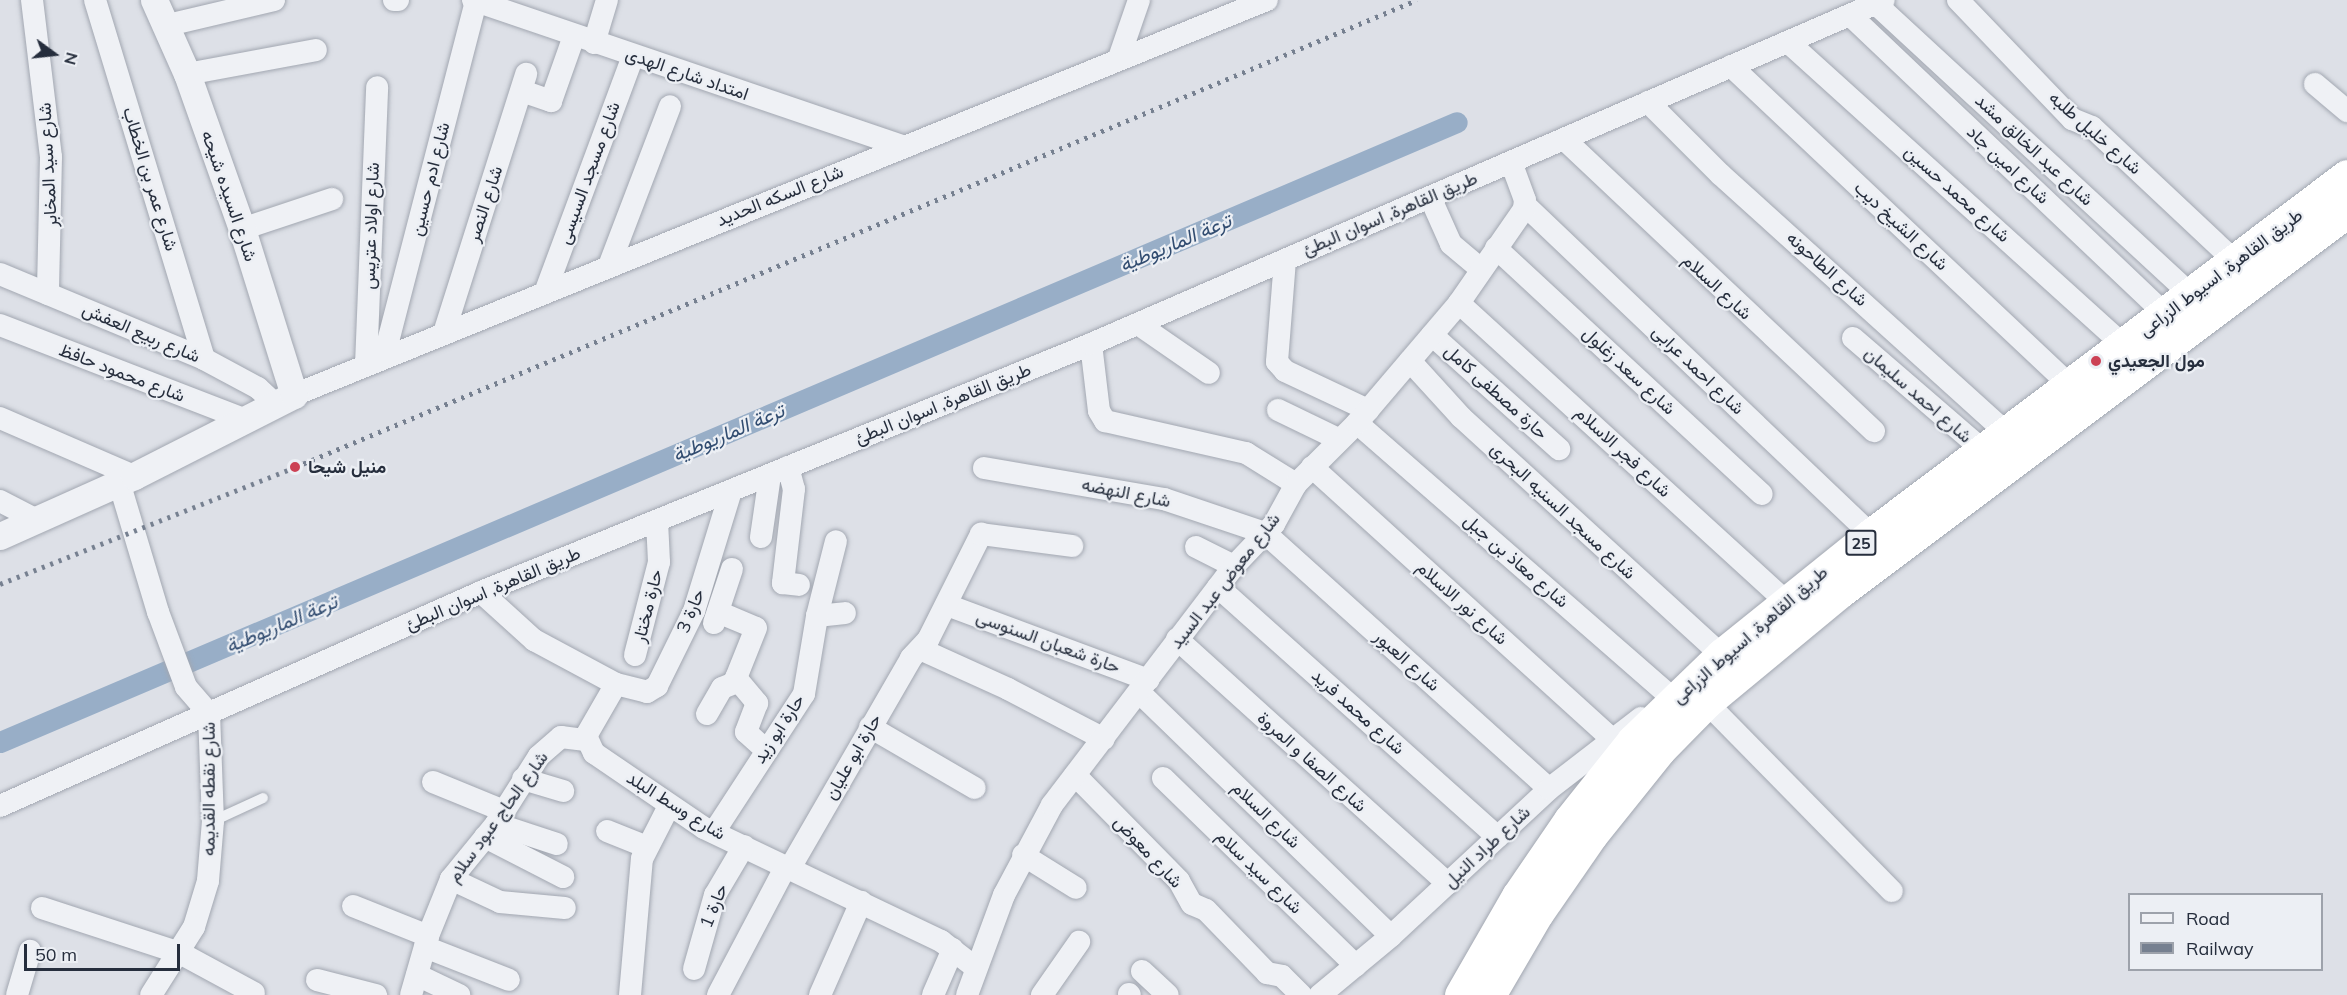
<!DOCTYPE html>
<html>
<head>
<meta charset="utf-8">
<style>
  body { margin:0 }
  #map { position:relative; width:2347px; height:995px; overflow:hidden; background:#dde0e7; font-family:Mulish,Vazirmatn,sans-serif }
  div>[style] { position:absolute }
  [style*='--x'] { left:calc(var(--x)*1px); top:calc(var(--y)*1px); width:calc(var(--w)*1px); rotate:calc(var(--a)*1deg) }
  .canal>* { height:21px; margin:-10.5px; padding:0 10.5px; transform-origin:10.5px; border-radius:10.5px; background:#98aec7 }
  .roads { filter:drop-shadow(0 0 2px #a2a7b1) drop-shadow(0 0 2px #a2a7b1) }
  .service>* { height:10px; margin:-5px; padding:0 5px; transform-origin:5px; border-radius:5px; background:#eff1f5 }
  .minor>* { height:22px; margin:-11px; padding:0 11px; transform-origin:11px; border-radius:11px; background:#eff1f5 }
  .tertiary>* { height:27px; margin:-13.5px; padding:0 13.5px; transform-origin:13.5px; border-radius:13.5px; background:#eff1f5 }
  .trunk>* { height:33px; margin:-16.5px; padding:0 16.5px; transform-origin:16.5px; border-radius:16.5px; background:#fff }
  .rail>* { height:4.5px; margin-top:-2.25px; transform-origin:0; background:repeating-linear-gradient(90deg,#768090 0 3px,transparent 0 9px) }
  .dots>* { width:16px; height:16px; translate:-50% -50%; box-sizing:border-box; border:3px solid #eceff4; border-radius:50% }
  span { translate:-50% -50%; white-space:nowrap; text-align:center; line-height:1.15; -webkit-text-stroke:4.5px #eceff4; paint-order:stroke }
  .shield-label span { padding:2px 4px; background:#eceff4; border:2px solid; border-radius:4px; -webkit-text-stroke-width:0 }
  .shield-label { font-size:16px; color:#262e3d; font-weight:700 }
  .street-label { font-size:18px; color:#262e3d }
  .poi-label { font-size:18px; color:#262e3d; font-weight:700 }
  .left { translate:0 -50%; text-align:left }
  .water-label { font-size:20px; color:#314c70; font-style:italic }
  .legend { position:absolute; left:2128px; top:893px; width:195px; height:78px; box-sizing:border-box; background:#eceff4; border:2px solid #9da2ab; margin:0; padding:8px 10px; list-style:none; font-size:18px; color:#262e3d }
  .legend li { display:flex; align-items:center; gap:12px; height:30px }
  .legend b { width:30px; border:2px solid #9da2ab }
  .north { position:absolute; left:24px; top:24px; width:60px; height:60px; -webkit-text-stroke:4px #eceff4; paint-order:stroke; rotate:105deg; font-size:16px; font-weight:700; line-height:24px; text-align:center; color:#262e3d }
  .north::after { content:''; display:block; margin:auto; width:21px; height:27px; background:#262e3d; clip-path:polygon(50% 0,100% 100%,50% 72%,0 100%) }
  .scale { position:absolute; left:24px; top:944px; width:156px; height:27px; box-sizing:border-box; border:3px solid #262e3d; border-top:0; padding-left:8px; font-size:18px; line-height:21px; white-space:nowrap; color:#262e3d; -webkit-text-stroke:4px #eceff4; paint-order:stroke }
</style>
</head>
<body>
<div id="map">
  <div class="canal">
    <div style="--x:0;--y:742;--w:1583;--a:-23.05"></div>
  </div>
  <div class="roads">
    <div class="service">
      <div style="--x:213;--y:821;--w:55;--a:-24.7"></div>
    </div>
    <div class="minor">
      <div style="--x:32;--y:0;--w:158;--a:83.1"></div>
      <div style="--x:51;--y:157;--w:137;--a:91.3"></div>
      <div style="--x:95;--y:0;--w:375;--a:73.1"></div>
      <div style="--x:394;--y:0;--w:4;--a:0"></div>
      <div style="--x:473;--y:0;--w:453;--a:18.8"></div>
      <div style="--x:1958;--y:0;--w:165;--a:46.2"></div>
      <div style="--x:2072;--y:119;--w:22;--a:22"></div>
      <div style="--x:2092;--y:127;--w:197;--a:43.2"></div>
      <div style="--x:1876;--y:4;--w:430;--a:42.7"></div>
      <div style="--x:1850;--y:15;--w:436;--a:43.5"></div>
      <div style="--x:168;--y:25;--w:109;--a:-13.3"></div>
      <div style="--x:1788;--y:42;--w:454;--a:42.1"></div>
      <div style="--x:594;--y:43;--w:45;--a:-73.2"></div>
      <div style="--x:1119;--y:58;--w:61;--a:-71"></div>
      <div style="--x:1731;--y:66;--w:467;--a:43.3"></div>
      <div style="--x:187;--y:74;--w:131;--a:-10.5"></div>
      <div style="--x:2315;--y:84;--w:42;--a:40.2"></div>
      <div style="--x:522;--y:91;--w:31;--a:19"></div>
      <div style="--x:551;--y:101;--w:69;--a:-70.5"></div>
      <div style="--x:1648;--y:102;--w:102;--a:45"></div>
      <div style="--x:1720;--y:174;--w:388;--a:42.1"></div>
      <div style="--x:1564;--y:139;--w:426;--a:43.3"></div>
      <div style="--x:1430;--y:197;--w:51;--a:65.9"></div>
      <div style="--x:1451;--y:244;--w:39;--a:40"></div>
      <div style="--x:1525;--y:205;--w:478;--a:43.6"></div>
      <div style="--x:242;--y:229;--w:95;--a:-18.4"></div>
      <div style="--x:1496;--y:248;--w:362;--a:42.8"></div>
      <div style="--x:1285;--y:260;--w:102;--a:94.5"></div>
      <div style="--x:1277;--y:362;--w:12;--a:48"></div>
      <div style="--x:1285;--y:371;--w:92;--a:25.2"></div>
      <div style="--x:609;--y:266;--w:171;--a:-69.1"></div>
      <div style="--x:0;--y:274;--w:221;--a:22.6"></div>
      <div style="--x:204;--y:359;--w:61;--a:28.2"></div>
      <div style="--x:258;--y:388;--w:23;--a:43"></div>
      <div style="--x:546;--y:290;--w:250;--a:-69.6"></div>
      <div style="--x:1459;--y:303;--w:443;--a:42.4"></div>
      <div style="--x:1138;--y:324;--w:86;--a:34.6"></div>
      <div style="--x:0;--y:325;--w:261;--a:21.1"></div>
      <div style="--x:444;--y:333;--w:272;--a:-72.4"></div>
      <div style="--x:1432;--y:335;--w:171;--a:41.9"></div>
      <div style="--x:1853;--y:338;--w:173;--a:40.8"></div>
      <div style="--x:1091;--y:344;--w:67;--a:83.2"></div>
      <div style="--x:1099;--y:411;--w:12;--a:59"></div>
      <div style="--x:1105;--y:421;--w:145;--a:12.8"></div>
      <div style="--x:1246;--y:453;--w:59;--a:31.8"></div>
      <div style="--x:384;--y:357;--w:368;--a:-75.5"></div>
      <div style="--x:1410;--y:361;--w:76;--a:47.7"></div>
      <div style="--x:1461;--y:417;--w:353;--a:42.4"></div>
      <div style="--x:366;--y:365;--w:278;--a:-87.7"></div>
      <div style="--x:294;--y:395;--w:1050;--a:-22.1"></div>
      <div style="--x:1278;--y:410;--w:67;--a:25.8"></div>
      <div style="--x:0;--y:418;--w:146;--a:23.4"></div>
      <div style="--x:1357;--y:423;--w:422;--a:41.1"></div>
      <div style="--x:788;--y:467;--w:23;--a:75"></div>
      <div style="--x:794;--y:489;--w:95;--a:96.7"></div>
      <div style="--x:783;--y:583;--w:16;--a:7"></div>
      <div style="--x:1312;--y:467;--w:405;--a:42.2"></div>
      <div style="--x:984;--y:468;--w:183;--a:9.8"></div>
      <div style="--x:1164;--y:499;--w:107;--a:18.6"></div>
      <div style="--x:1265;--y:533;--w:382;--a:42"></div>
      <div style="--x:119;--y:482;--w:136;--a:73.3"></div>
      <div style="--x:158;--y:612;--w:80;--a:69.5"></div>
      <div style="--x:186;--y:687;--w:35;--a:49"></div>
      <div style="--x:209;--y:713;--w:108;--a:87.9"></div>
      <div style="--x:213;--y:821;--w:60;--a:94.8"></div>
      <div style="--x:208;--y:881;--w:48;--a:106.9"></div>
      <div style="--x:194;--y:927;--w:80;--a:122.3"></div>
      <div style="--x:0;--y:501;--w:42;--a:27.2"></div>
      <div style="--x:761;--y:537;--w:63;--a:-81.7"></div>
      <div style="--x:1196;--y:547;--w:42;--a:26.6"></div>
      <div style="--x:1218;--y:587;--w:375;--a:41.8"></div>
      <div style="--x:481;--y:592;--w:72;--a:42.2"></div>
      <div style="--x:534;--y:640;--w:93;--a:28.2"></div>
      <div style="--x:616;--y:684;--w:60;--a:120"></div>
      <div style="--x:586;--y:736;--w:19;--a:65"></div>
      <div style="--x:594;--y:753;--w:133;--a:34.3"></div>
      <div style="--x:704;--y:828;--w:263;--a:25.5"></div>
      <div style="--x:941;--y:941;--w:44;--a:37.6"></div>
      <div style="--x:947;--y:605;--w:215;--a:20.4"></div>
      <div style="--x:718;--y:612;--w:41;--a:22.8"></div>
      <div style="--x:756;--y:628;--w:54;--a:111.8"></div>
      <div style="--x:736;--y:678;--w:33;--a:50"></div>
      <div style="--x:757;--y:703;--w:31;--a:111"></div>
      <div style="--x:746;--y:732;--w:27;--a:42"></div>
      <div style="--x:817;--y:616;--w:28;--a:-6"></div>
      <div style="--x:714;--y:623;--w:57;--a:-71.6"></div>
      <div style="--x:1177;--y:639;--w:365;--a:42.1"></div>
      <div style="--x:920;--y:649;--w:97;--a:24.4"></div>
      <div style="--x:1008;--y:689;--w:108;--a:27.5"></div>
      <div style="--x:635;--y:655;--w:96;--a:-75.5"></div>
      <div style="--x:659;--y:562;--w:41;--a:-92.8"></div>
      <div style="--x:616;--y:684;--w:32;--a:14"></div>
      <div style="--x:647;--y:692;--w:12;--a:-31"></div>
      <div style="--x:657;--y:686;--w:84;--a:-63.7"></div>
      <div style="--x:694;--y:611;--w:126;--a:-72.9"></div>
      <div style="--x:1140;--y:693;--w:349;--a:44.1"></div>
      <div style="--x:1706;--y:702;--w:265;--a:45.5"></div>
      <div style="--x:707;--y:714;--w:30;--a:-60"></div>
      <div style="--x:722;--y:688;--w:16;--a:-22"></div>
      <div style="--x:870;--y:727;--w:121;--a:30.2"></div>
      <div style="--x:1075;--y:775;--w:148;--a:45.5"></div>
      <div style="--x:1179;--y:881;--w:26;--a:61"></div>
      <div style="--x:1192;--y:904;--w:15;--a:23"></div>
      <div style="--x:1206;--y:910;--w:88;--a:45.9"></div>
      <div style="--x:1267;--y:973;--w:15;--a:11"></div>
      <div style="--x:1282;--y:976;--w:27;--a:45"></div>
      <div style="--x:1163;--y:778;--w:269;--a:44.2"></div>
      <div style="--x:523;--y:779;--w:42;--a:16.7"></div>
      <div style="--x:433;--y:782;--w:77;--a:22.2"></div>
      <div style="--x:0;--y:806;--w:526;--a:-23.98"></div>
      <div style="--x:481;--y:592;--w:658;--a:-22.12"></div>
      <div style="--x:1091;--y:344;--w:864;--a:-23.45"></div>
      <div style="--x:496;--y:824;--w:64;--a:18.2"></div>
      <div style="--x:607;--y:831;--w:43;--a:21.8"></div>
      <div style="--x:714;--y:832;--w:165;--a:-56.9"></div>
      <div style="--x:804;--y:694;--w:79;--a:-80.5"></div>
      <div style="--x:817;--y:616;--w:77;--a:-75.8"></div>
      <div style="--x:485;--y:837;--w:88;--a:27.1"></div>
      <div style="--x:1023;--y:855;--w:62;--a:31.9"></div>
      <div style="--x:790;--y:868;--w:242;--a:-60"></div>
      <div style="--x:911;--y:658;--w:25;--a:-47"></div>
      <div style="--x:928;--y:640;--w:119;--a:-63.4"></div>
      <div style="--x:981;--y:534;--w:92;--a:7.5"></div>
      <div style="--x:451;--y:879;--w:54;--a:25.1"></div>
      <div style="--x:500;--y:902;--w:65;--a:5.3"></div>
      <div style="--x:353;--y:906;--w:81;--a:21.8"></div>
      <div style="--x:42;--y:908;--w:145;--a:18.1"></div>
      <div style="--x:180;--y:953;--w:84;--a:28.4"></div>
      <div style="--x:425;--y:947;--w:90;--a:21.4"></div>
      <div style="--x:694;--y:969;--w:77;--a:-74.2"></div>
      <div style="--x:715;--y:895;--w:57;--a:-59.4"></div>
      <div style="--x:1142;--y:971;--w:35;--a:43"></div>
      <div style="--x:417;--y:975;--w:47;--a:25.5"></div>
      <div style="--x:317;--y:980;--w:61;--a:14.3"></div>
      <div style="--x:1129;--y:994;--w:1;--a:45"></div>
      <div style="--x:17;--y:995;--w:46;--a:-73.5"></div>
      <div style="--x:411;--y:995;--w:61;--a:-73.9"></div>
      <div style="--x:428;--y:936;--w:61;--a:-68"></div>
      <div style="--x:451;--y:879;--w:71;--a:-50.7"></div>
      <div style="--x:496;--y:824;--w:80;--a:-57.7"></div>
      <div style="--x:539;--y:756;--w:29;--a:-41"></div>
      <div style="--x:561;--y:737;--w:25;--a:7"></div>
      <div style="--x:630;--y:995;--w:137;--a:-85"></div>
      <div style="--x:642;--y:859;--w:59;--a:-63"></div>
      <div style="--x:718;--y:995;--w:146;--a:-62.2"></div>
      <div style="--x:820;--y:995;--w:102;--a:-66.2"></div>
      <div style="--x:933;--y:995;--w:50;--a:-66.5"></div>
      <div style="--x:967;--y:995;--w:107;--a:-69.7"></div>
      <div style="--x:1004;--y:895;--w:102;--a:-61.9"></div>
      <div style="--x:1052;--y:805;--w:300;--a:-52.7"></div>
      <div style="--x:1234;--y:566;--w:58;--a:-46.4"></div>
      <div style="--x:1274;--y:524;--w:46;--a:-61.2"></div>
      <div style="--x:1296;--y:484;--w:86;--a:-45"></div>
      <div style="--x:1357;--y:423;--w:157;--a:-49.6"></div>
      <div style="--x:1459;--y:303;--w:114;--a:-55.3"></div>
      <div style="--x:1524;--y:209;--w:9;--a:-84"></div>
      <div style="--x:1525;--y:200;--w:40;--a:-110.2"></div>
      <div style="--x:1042;--y:995;--w:65;--a:-55.1"></div>
      <div style="--x:1320;--y:995;--w:92;--a:-39.7"></div>
      <div style="--x:1391;--y:936;--w:216;--a:-42.9"></div>
      <div style="--x:1549;--y:789;--w:116;--a:-37.7"></div>
    </div>
    <div class="tertiary">
      <div style="--x:0;--y:536;--w:147;--a:-24.1"></div>
      <div style="--x:134;--y:476;--w:179;--a:-26.9"></div>
      <div style="--x:294;--y:395;--w:174;--a:-107.4"></div>
      <div style="--x:242;--y:229;--w:164;--a:-109.5"></div>
      <div style="--x:187;--y:74;--w:81;--a:-114"></div>
    </div>
    <div class="trunk">
      <div style="--x:1461;--y:995;--w:114;--a:-60.1"></div>
      <div style="--x:1518;--y:896;--w:92;--a:-55.6"></div>
      <div style="--x:1570;--y:820;--w:101;--a:-51.4"></div>
      <div style="--x:1633;--y:741;--w:124;--a:-44"></div>
      <div style="--x:1722;--y:655;--w:191;--a:-38.8"></div>
      <div style="--x:1871;--y:535;--w:596;--a:-37.02"></div>
      <div style="--x:1489;--y:995;--w:95;--a:-59.7"></div>
      <div style="--x:1537;--y:913;--w:95;--a:-55.3"></div>
      <div style="--x:1591;--y:835;--w:109;--a:-51.3"></div>
      <div style="--x:1659;--y:750;--w:67;--a:-45.6"></div>
      <div style="--x:1706;--y:702;--w:173;--a:-39.6"></div>
      <div style="--x:1839;--y:592;--w:635;--a:-36.87"></div>
    </div>
  </div>
  <div class="rail">
    <div style="--x:0;--y:584;--w:317;--a:-21.6"></div>
    <div style="--x:295;--y:467;--w:1215;--a:-22.6"></div>
  </div>
  <div class="dots">
    <div style="left:2096px;top:361px;background:#cc4154"></div>
    <div style="left:295px;top:467px;background:#cc4154"></div>
  </div>
  <div class="shield-label">
    <span style="left:1861px;top:543px">25</span>
  </div>
  <div class="street-label">
    <span style="left:687px;top:74px;rotate:19deg">امتداد شارع الهدى</span>
    <span style="left:2095px;top:133px;rotate:41deg">شارع خليل طلبه</span>
    <span style="left:2034px;top:150px;rotate:43deg">شارع عبد الخالق مشد</span>
    <span style="left:48px;top:165px;rotate:-93deg">شارع سيد المخابر</span>
    <span style="left:2008px;top:165px;rotate:43deg">شارع امين جاد</span>
    <span style="left:589px;top:173px;rotate:-70deg">شارع مسجد السيسى</span>
    <span style="left:150px;top:179px;rotate:73deg">شارع عمر بن الخطاب</span>
    <span style="left:430px;top:179px;rotate:-76deg">شارع ادم حسين</span>
    <span style="left:1957px;top:194px;rotate:42deg">شارع محمد حسين</span>
    <span style="left:229px;top:196px;rotate:71deg">شارع السيده شيحه</span>
    <span style="left:780px;top:196px;rotate:-22deg">شارع السكه الحديد</span>
    <span style="left:485px;top:204px;rotate:-72deg">شارع النصر</span>
    <span style="left:1390px;top:214px;rotate:-23deg">طريق القاهرة, اسوان البطئ</span>
    <span style="left:371px;top:226px;rotate:-88deg">شارع اولاد عتريس</span>
    <span style="left:1901px;top:226px;rotate:43deg">شارع الشيخ ديب</span>
    <span style="left:1827px;top:269px;rotate:42deg">شارع الطاحونه</span>
    <span style="left:2221px;top:273px;rotate:-37deg">طريق القاهرة, اسيوط الزراعى</span>
    <span style="left:1717px;top:287px;rotate:43deg">شارع السلام</span>
    <span style="left:141px;top:333px;rotate:23deg">شارع ربيع العفش</span>
    <span style="left:1698px;top:370px;rotate:44deg">شارع احمد عرابى</span>
    <span style="left:1629px;top:371px;rotate:43deg">شارع سعد زغلول</span>
    <span style="left:122px;top:373px;rotate:21deg">شارع محمود حافظ</span>
    <span style="left:1496px;top:392px;rotate:42deg">حارة مصطفى كامل</span>
    <span style="left:1918px;top:395px;rotate:41deg">شارع احمد سليمان</span>
    <span style="left:943px;top:404px;rotate:-22deg">طريق القاهرة, اسوان البطئ</span>
    <span style="left:1623px;top:452px;rotate:43deg">شارع فجر الاسلام</span>
    <span style="left:1126px;top:493px;rotate:11deg">شارع النهضه</span>
    <span style="left:1563px;top:511px;rotate:43deg">شارع مسجد السنيه البحرى</span>
    <span style="left:1516px;top:561px;rotate:41deg">شارع معاذ بن جبل</span>
    <span style="left:1225px;top:581px;rotate:-52deg">شارع معوض عبد السيد</span>
    <span style="left:493px;top:589px;rotate:-23deg">طريق القاهرة, اسوان البطئ</span>
    <span style="left:1462px;top:603px;rotate:42deg">شارع نور الاسلام</span>
    <span style="left:648px;top:606px;rotate:-76deg">حارة مختار</span>
    <span style="left:691px;top:611px;rotate:-68deg">حارة 3</span>
    <span style="left:1750px;top:635px;rotate:-41deg">طريق القاهرة, اسيوط الزراعى</span>
    <span style="left:1048px;top:642px;rotate:20deg">حارة شعبان السنوسى</span>
    <span style="left:1407px;top:661px;rotate:42deg">شارع العبور</span>
    <span style="left:1358px;top:712px;rotate:42deg">شارع محمد فريد</span>
    <span style="left:779px;top:729px;rotate:-57deg">حارة ابو زيد</span>
    <span style="left:853px;top:757px;rotate:-60deg">حارة ابو عليان</span>
    <span style="left:1312px;top:762px;rotate:42deg">شارع الصفا و المروة</span>
    <span style="left:209px;top:789px;rotate:-90deg">شارع نقطه القديمه</span>
    <span style="left:676px;top:806px;rotate:32deg">شارع وسط البلد</span>
    <span style="left:1266px;top:815px;rotate:44deg">شارع السلام</span>
    <span style="left:498px;top:817px;rotate:-54deg">شارع الحاج عبود سلام</span>
    <span style="left:1487px;top:847px;rotate:-43deg">شارع طراد النيل</span>
    <span style="left:1148px;top:852px;rotate:47deg">شارع معوض</span>
    <span style="left:1259px;top:872px;rotate:44deg">شارع سيد سلام</span>
    <span style="left:714px;top:906px;rotate:-68deg">حارة 1</span>
  </div>
  <div class="poi-label">
    <span class="left" style="left:2108px;top:361px">مول الجعيدي</span>
    <span class="left" style="left:308px;top:467px">منيل شيحا</span>
  </div>
  <div class="water-label">
    <span style="left:1175px;top:242px;rotate:-23deg">ترعة الماريوطية</span>
    <span style="left:728px;top:432px;rotate:-23deg">ترعة الماريوطية</span>
    <span style="left:281px;top:623px;rotate:-23deg">ترعة الماريوطية</span>
  </div>
  <ul class="legend">
  <li><b style="height:8px;background:#eff1f5"></b>Road</li>
  <li><b style="height:8px;background:#768090"></b>Railway</li>
  </ul>
  <div class="north">N</div>
  <div class="scale">50 m</div>
</div>
</body>
</html>
